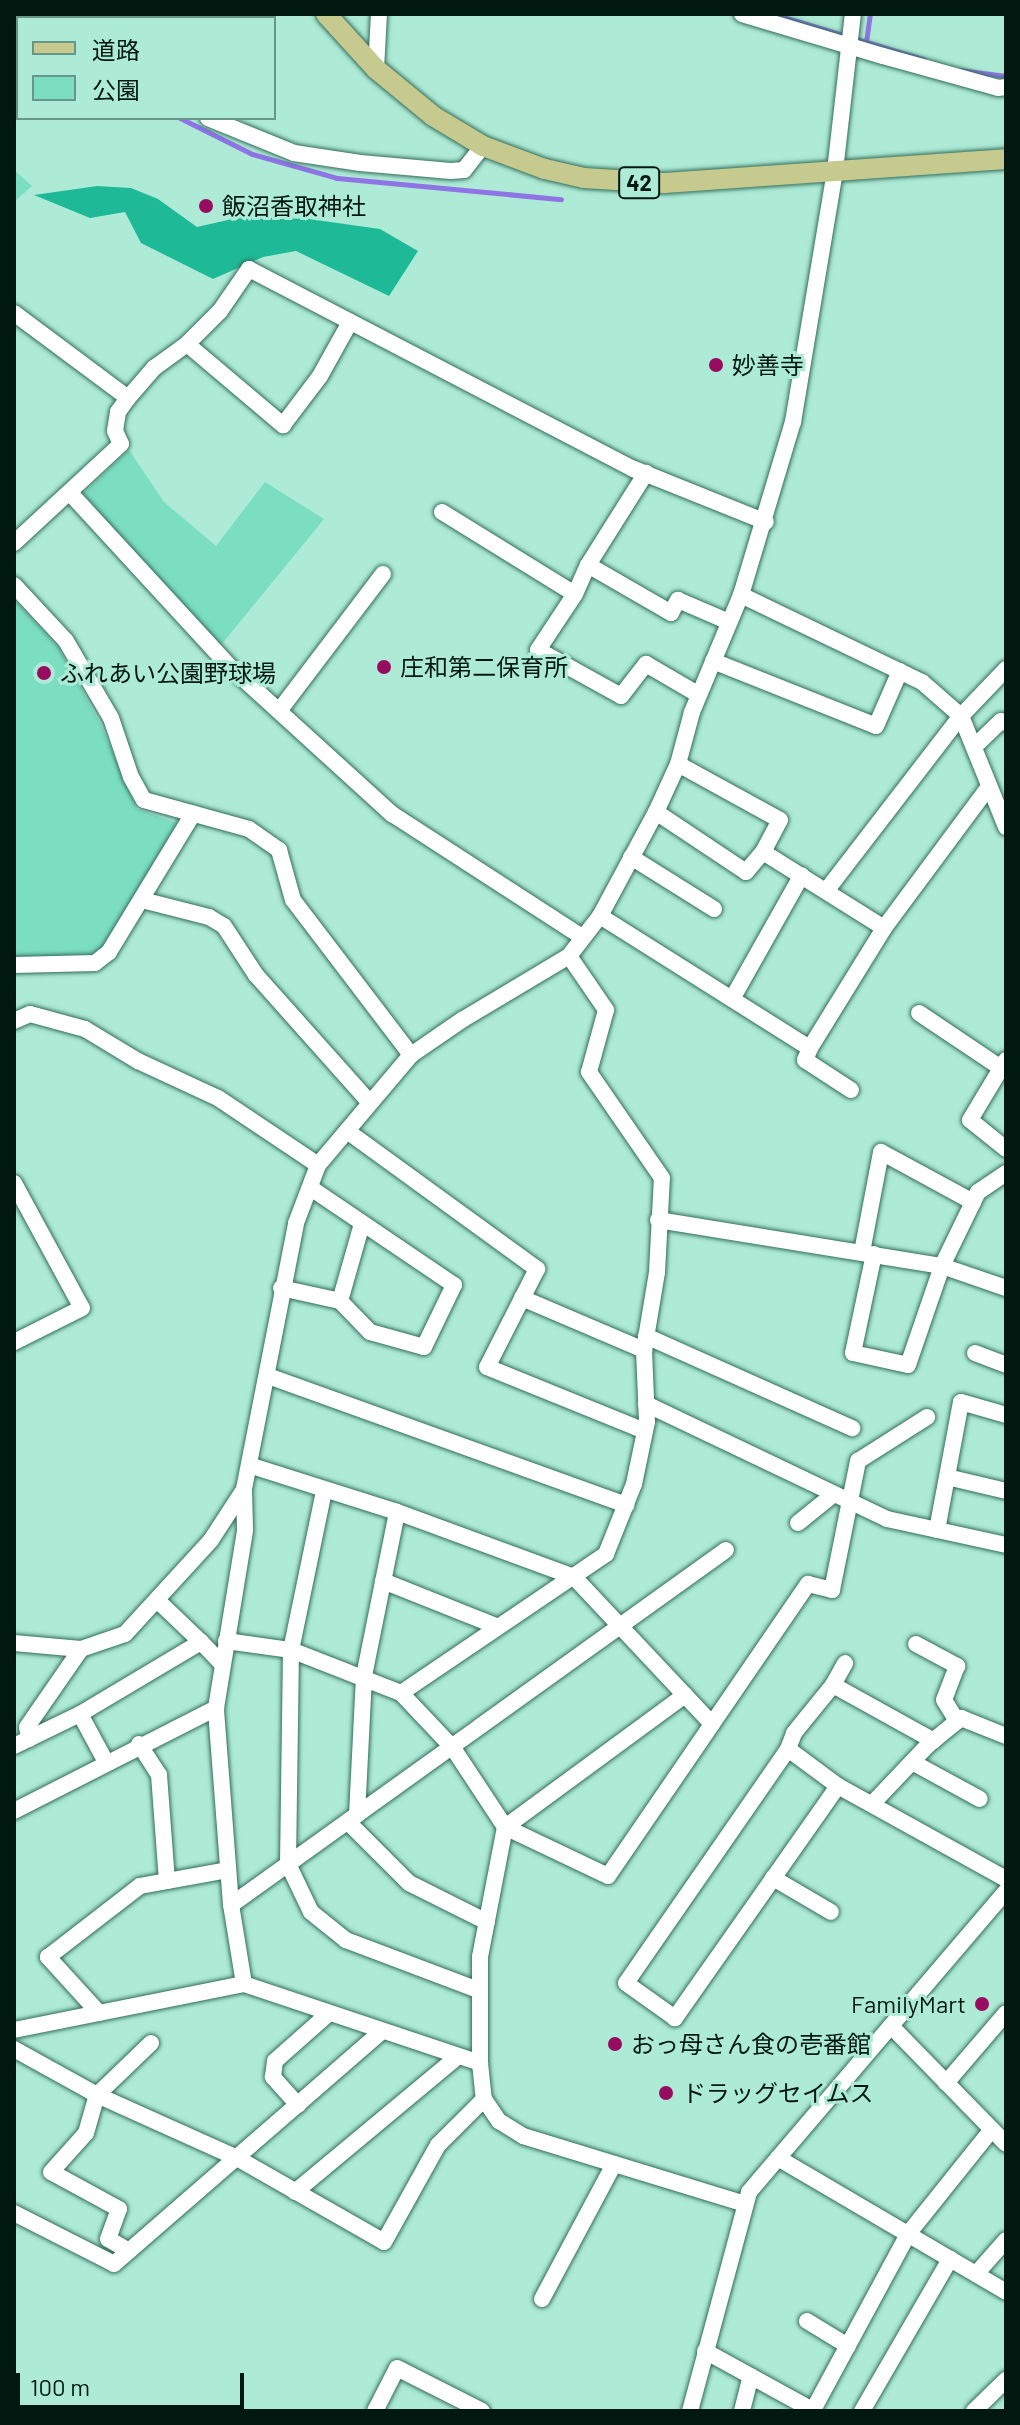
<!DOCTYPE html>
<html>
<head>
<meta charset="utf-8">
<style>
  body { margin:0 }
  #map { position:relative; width:1020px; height:2425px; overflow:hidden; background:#aeebd6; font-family:Barlow,"Noto Sans JP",sans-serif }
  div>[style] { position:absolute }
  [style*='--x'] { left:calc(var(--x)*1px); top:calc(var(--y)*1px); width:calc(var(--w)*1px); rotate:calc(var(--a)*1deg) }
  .green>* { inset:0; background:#7cdec0 }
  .forest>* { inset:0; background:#1eba97 }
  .stream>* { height:5px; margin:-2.5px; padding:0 2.5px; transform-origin:2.5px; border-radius:2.5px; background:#8f74e5 }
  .roads { filter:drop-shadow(0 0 2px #336d5c) drop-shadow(0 0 2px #336d5c) }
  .minor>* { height:16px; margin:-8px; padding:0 8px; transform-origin:8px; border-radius:8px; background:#fff }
  .major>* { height:20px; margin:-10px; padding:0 10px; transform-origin:10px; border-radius:10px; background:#c7ca8e }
  .dots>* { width:22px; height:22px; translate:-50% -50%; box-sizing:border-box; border:4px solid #aeebd6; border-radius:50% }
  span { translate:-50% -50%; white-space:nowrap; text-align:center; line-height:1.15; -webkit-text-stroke:6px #aeebd6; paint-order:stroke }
  .shield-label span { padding:2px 6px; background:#aeebd6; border:2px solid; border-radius:6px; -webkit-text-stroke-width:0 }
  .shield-label { font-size:22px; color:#011811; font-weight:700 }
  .poi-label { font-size:24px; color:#011811 }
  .left { translate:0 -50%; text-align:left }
  .right { translate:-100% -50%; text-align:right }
  .frame { position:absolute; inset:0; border:16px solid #011811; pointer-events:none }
  .legend { position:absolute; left:16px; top:16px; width:260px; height:104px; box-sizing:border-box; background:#aeebd6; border:2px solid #699787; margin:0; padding:10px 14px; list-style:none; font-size:24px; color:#011811 }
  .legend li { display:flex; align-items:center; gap:16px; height:40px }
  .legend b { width:40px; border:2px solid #699787 }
  .scale { position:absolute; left:16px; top:2373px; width:228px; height:36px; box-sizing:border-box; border:4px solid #011811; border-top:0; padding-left:10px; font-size:24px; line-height:28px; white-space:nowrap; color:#011811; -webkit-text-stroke:6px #aeebd6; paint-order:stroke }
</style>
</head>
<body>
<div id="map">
  <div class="green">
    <div style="clip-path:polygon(14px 170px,32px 186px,14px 202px)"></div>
    <div style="clip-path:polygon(129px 450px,164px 502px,216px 546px,265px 482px,324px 519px,221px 645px,161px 586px,83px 494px)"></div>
    <div style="clip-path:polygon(14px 600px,58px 647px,100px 723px,137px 809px,177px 823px,95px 963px,14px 962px)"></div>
  </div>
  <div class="forest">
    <div style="clip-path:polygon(97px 186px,131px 188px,158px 199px,197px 227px,241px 217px,309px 219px,380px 229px,418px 251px,389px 296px,296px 251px,263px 257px,213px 279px,141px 243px,125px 212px,90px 218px,34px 195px)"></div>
  </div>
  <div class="stream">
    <div style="--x:773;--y:14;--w:157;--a:16.7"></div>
    <div style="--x:14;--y:27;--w:5;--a:37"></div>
    <div style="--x:866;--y:42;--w:28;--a:-82"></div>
    <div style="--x:960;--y:70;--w:46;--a:7.4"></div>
    <div style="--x:180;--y:118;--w:80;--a:26.6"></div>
    <div style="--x:252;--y:154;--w:88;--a:15.8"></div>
    <div style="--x:337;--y:178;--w:225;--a:5.4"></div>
  </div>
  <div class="roads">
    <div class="minor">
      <div style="--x:742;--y:14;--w:147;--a:16.6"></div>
      <div style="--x:883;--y:56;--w:119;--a:15.5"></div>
      <div style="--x:998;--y:88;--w:8;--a:-7"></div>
      <div style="--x:14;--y:15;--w:6;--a:31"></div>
      <div style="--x:76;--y:18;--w:5;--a:-53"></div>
      <div style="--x:376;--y:69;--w:55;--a:-86.9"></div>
      <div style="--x:14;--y:98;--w:6;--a:-51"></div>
      <div style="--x:208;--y:118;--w:93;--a:22.1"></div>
      <div style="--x:294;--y:153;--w:67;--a:8.6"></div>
      <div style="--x:360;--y:163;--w:91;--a:5"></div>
      <div style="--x:451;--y:171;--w:13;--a:-4"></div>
      <div style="--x:464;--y:170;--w:31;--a:-52"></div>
      <div style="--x:14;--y:313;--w:142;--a:36.7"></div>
      <div style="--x:128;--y:398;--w:17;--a:126"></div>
      <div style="--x:118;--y:412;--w:19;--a:99"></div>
      <div style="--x:115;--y:431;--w:14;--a:65"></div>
      <div style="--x:121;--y:444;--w:146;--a:137.2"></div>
      <div style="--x:187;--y:344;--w:126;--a:40.2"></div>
      <div style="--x:283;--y:425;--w:61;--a:-52.9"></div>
      <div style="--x:320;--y:376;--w:62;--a:-60.9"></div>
      <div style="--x:128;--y:398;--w:40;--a:-49"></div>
      <div style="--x:154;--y:368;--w:41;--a:-36"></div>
      <div style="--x:187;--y:344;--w:47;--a:-45"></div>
      <div style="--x:220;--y:311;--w:51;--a:-55.4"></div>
      <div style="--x:249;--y:269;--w:434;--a:27.5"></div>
      <div style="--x:634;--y:469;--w:142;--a:21.9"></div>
      <div style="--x:70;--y:493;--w:232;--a:47.4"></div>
      <div style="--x:227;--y:664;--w:223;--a:42.3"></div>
      <div style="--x:392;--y:814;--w:226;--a:32.9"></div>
      <div style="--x:442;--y:512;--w:156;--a:31.7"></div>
      <div style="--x:575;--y:594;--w:32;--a:-66"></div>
      <div style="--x:588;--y:565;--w:109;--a:-57.8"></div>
      <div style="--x:588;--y:565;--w:96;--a:30"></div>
      <div style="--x:671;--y:613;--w:15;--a:-62"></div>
      <div style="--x:678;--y:600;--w:56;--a:23.3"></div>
      <div style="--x:14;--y:585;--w:76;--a:47.1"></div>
      <div style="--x:66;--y:641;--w:89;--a:59.7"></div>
      <div style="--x:111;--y:718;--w:62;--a:71.3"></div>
      <div style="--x:131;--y:777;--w:26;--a:61"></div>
      <div style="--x:144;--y:800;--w:109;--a:15.4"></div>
      <div style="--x:249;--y:829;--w:37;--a:35"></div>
      <div style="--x:279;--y:850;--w:52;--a:74.4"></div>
      <div style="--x:293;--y:900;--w:195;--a:52.7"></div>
      <div style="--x:575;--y:594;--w:67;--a:123.5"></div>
      <div style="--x:538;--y:650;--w:95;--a:29"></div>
      <div style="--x:621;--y:696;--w:41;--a:-52"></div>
      <div style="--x:646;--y:664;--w:61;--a:30.3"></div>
      <div style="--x:741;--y:595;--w:201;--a:25.7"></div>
      <div style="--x:922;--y:682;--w:52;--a:41.1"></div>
      <div style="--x:961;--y:716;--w:120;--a:67.9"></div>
      <div style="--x:713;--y:661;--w:175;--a:21.7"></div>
      <div style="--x:876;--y:726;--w:60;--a:-66.4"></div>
      <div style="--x:279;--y:711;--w:172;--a:-52.8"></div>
      <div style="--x:974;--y:747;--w:37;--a:-44"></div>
      <div style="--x:1001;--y:721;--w:5;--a:22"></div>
      <div style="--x:678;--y:764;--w:116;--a:28.8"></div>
      <div style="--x:780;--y:820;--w:36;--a:118"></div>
      <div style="--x:656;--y:812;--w:108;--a:33.7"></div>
      <div style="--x:746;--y:872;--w:26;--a:-50"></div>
      <div style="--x:763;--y:852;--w:143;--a:32.1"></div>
      <div style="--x:631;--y:857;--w:98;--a:32.1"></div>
      <div style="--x:826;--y:891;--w:221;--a:-52.4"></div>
      <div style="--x:961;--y:716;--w:65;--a:-46.2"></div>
      <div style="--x:142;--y:900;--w:69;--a:14.2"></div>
      <div style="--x:209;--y:917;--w:17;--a:31"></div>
      <div style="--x:224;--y:926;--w:59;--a:56.9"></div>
      <div style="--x:256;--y:975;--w:171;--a:48.3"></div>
      <div style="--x:600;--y:916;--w:248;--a:32.2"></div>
      <div style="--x:14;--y:965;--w:81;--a:-1.4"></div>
      <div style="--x:95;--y:963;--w:18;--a:-38"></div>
      <div style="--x:109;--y:952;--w:162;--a:-58.7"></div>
      <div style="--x:732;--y:999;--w:142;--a:-60.6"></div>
      <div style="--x:919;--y:1013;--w:99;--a:33.9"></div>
      <div style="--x:14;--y:1021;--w:17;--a:-24"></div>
      <div style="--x:30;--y:1014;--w:57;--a:15.3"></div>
      <div style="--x:85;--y:1029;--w:62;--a:31.1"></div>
      <div style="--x:138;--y:1061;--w:88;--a:24.8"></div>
      <div style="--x:218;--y:1098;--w:120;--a:33.8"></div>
      <div style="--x:1006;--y:1060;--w:70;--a:121"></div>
      <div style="--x:970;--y:1120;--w:46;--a:38.9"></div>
      <div style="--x:851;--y:1090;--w:55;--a:-146.9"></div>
      <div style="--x:805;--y:1060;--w:13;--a:-67"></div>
      <div style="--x:810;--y:1048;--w:141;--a:-58.3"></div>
      <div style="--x:884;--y:928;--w:174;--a:-53.4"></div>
      <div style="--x:347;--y:1131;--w:235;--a:36"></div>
      <div style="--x:537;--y:1269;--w:110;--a:117"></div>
      <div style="--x:487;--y:1367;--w:170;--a:22.1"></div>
      <div style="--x:14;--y:1183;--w:142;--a:61.5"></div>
      <div style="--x:82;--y:1308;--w:76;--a:153.4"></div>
      <div style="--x:658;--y:1220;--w:288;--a:9.2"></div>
      <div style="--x:942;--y:1266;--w:68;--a:19"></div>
      <div style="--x:862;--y:1252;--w:102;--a:-79.2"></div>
      <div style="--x:881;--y:1152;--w:105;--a:28.5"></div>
      <div style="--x:874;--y:1254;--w:101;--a:102"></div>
      <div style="--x:853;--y:1353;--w:56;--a:12.3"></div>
      <div style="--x:908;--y:1365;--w:105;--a:-71"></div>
      <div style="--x:942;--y:1266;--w:82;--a:-64.1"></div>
      <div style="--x:978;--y:1192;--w:34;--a:-34"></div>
      <div style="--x:281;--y:1288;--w:60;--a:12.4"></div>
      <div style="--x:340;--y:1301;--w:43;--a:45.9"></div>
      <div style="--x:370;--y:1332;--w:56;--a:15.5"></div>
      <div style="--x:424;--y:1347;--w:69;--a:-64.2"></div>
      <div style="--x:454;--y:1285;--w:171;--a:-145.9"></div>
      <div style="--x:522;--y:1298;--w:133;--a:23.1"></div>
      <div style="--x:340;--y:1301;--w:80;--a:-74.1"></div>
      <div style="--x:646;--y:1336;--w:226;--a:24.1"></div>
      <div style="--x:975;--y:1353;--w:33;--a:21"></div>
      <div style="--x:268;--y:1376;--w:381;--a:19.8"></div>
      <div style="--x:646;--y:1404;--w:267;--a:25.5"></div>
      <div style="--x:887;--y:1519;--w:122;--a:12.3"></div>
      <div style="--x:947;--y:1477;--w:61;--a:13.3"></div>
      <div style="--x:324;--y:1491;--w:162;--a:101.7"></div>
      <div style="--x:291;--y:1650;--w:214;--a:90.8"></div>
      <div style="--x:288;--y:1864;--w:53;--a:64.4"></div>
      <div style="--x:311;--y:1912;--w:45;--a:38.7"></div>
      <div style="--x:346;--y:1940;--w:141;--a:20.7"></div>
      <div style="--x:798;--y:1523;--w:46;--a:-38.9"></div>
      <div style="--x:937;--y:1530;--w:130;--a:-79.4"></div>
      <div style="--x:961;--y:1402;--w:47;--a:16.1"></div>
      <div style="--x:383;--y:1581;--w:122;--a:21.7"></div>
      <div style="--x:158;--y:1601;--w:59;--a:43.6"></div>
      <div style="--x:226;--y:1641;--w:66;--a:7.9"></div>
      <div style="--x:291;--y:1650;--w:118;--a:21.4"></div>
      <div style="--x:401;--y:1693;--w:76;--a:46.6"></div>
      <div style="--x:453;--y:1748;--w:95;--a:56.6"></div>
      <div style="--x:505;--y:1827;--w:114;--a:25.4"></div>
      <div style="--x:608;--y:1876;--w:184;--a:-55.6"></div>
      <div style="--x:712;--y:1724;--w:202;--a:-133.2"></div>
      <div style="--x:574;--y:1577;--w:189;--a:-159.8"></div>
      <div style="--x:397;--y:1512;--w:155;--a:-162.4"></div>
      <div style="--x:14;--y:1643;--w:67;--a:5.1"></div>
      <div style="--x:81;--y:1649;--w:46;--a:-18.8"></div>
      <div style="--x:125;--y:1634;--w:127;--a:-47.5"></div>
      <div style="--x:211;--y:1540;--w:59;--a:-56.9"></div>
      <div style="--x:916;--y:1644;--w:47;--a:28.2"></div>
      <div style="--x:957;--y:1666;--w:36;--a:111"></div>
      <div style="--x:944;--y:1700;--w:25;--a:58"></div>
      <div style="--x:833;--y:1685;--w:115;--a:29"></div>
      <div style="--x:401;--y:1693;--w:248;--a:-34.1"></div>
      <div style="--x:606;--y:1554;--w:75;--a:-68.2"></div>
      <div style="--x:634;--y:1484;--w:63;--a:-78.2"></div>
      <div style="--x:647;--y:1422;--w:72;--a:-92.4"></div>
      <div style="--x:644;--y:1350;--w:79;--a:-80.5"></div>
      <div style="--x:657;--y:1272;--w:94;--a:-87"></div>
      <div style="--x:662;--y:1178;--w:129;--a:-124.6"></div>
      <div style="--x:589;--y:1072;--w:64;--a:-74.7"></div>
      <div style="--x:606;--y:1010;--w:65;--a:-124.4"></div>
      <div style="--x:685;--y:1695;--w:223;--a:143.7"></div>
      <div style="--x:505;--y:1827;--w:132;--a:100.9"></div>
      <div style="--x:480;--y:1957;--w:106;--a:90"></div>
      <div style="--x:480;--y:2063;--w:36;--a:84"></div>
      <div style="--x:484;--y:2099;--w:27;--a:56"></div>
      <div style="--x:499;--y:2121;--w:28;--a:32"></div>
      <div style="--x:523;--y:2136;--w:232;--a:17"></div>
      <div style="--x:80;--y:1714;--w:55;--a:61.6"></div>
      <div style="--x:712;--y:1724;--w:170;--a:-55.6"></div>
      <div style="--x:808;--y:1584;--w:25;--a:14"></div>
      <div style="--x:832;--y:1590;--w:132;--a:-78.6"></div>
      <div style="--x:858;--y:1461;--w:82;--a:-32.5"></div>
      <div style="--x:29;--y:1739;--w:12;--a:-99"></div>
      <div style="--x:27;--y:1727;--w:95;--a:-55.3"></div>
      <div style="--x:139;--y:1744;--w:37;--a:57"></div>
      <div style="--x:159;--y:1775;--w:106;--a:85.7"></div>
      <div style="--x:14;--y:1746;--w:73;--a:-25.9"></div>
      <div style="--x:80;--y:1714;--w:141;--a:-30.8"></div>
      <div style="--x:201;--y:1642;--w:29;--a:46"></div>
      <div style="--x:788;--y:1749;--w:62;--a:36.5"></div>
      <div style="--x:838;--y:1786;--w:284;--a:125.1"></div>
      <div style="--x:675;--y:2018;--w:60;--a:-144.5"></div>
      <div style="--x:626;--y:1983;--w:285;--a:-55.3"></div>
      <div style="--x:788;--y:1749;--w:17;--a:-69"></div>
      <div style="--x:794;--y:1733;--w:62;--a:-50.9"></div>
      <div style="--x:833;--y:1685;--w:25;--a:-61"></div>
      <div style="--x:912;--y:1762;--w:77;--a:28.6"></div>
      <div style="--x:838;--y:1786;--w:192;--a:29"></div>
      <div style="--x:872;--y:1804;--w:81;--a:-46.5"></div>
      <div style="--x:928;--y:1745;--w:43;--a:-39.3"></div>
      <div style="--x:961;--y:1718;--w:48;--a:21.8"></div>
      <div style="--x:14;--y:1811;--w:227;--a:-27"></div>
      <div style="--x:357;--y:1815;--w:139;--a:-87.1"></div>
      <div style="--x:364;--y:1676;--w:167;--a:-78.6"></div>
      <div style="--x:349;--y:1823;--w:85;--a:45"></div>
      <div style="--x:409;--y:1883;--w:87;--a:26.6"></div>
      <div style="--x:773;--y:1878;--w:67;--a:30.4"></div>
      <div style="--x:231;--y:1905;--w:609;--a:-35.65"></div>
      <div style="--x:244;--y:1984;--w:80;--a:-99.3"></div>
      <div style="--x:231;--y:1905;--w:198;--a:-94.4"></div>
      <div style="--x:216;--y:1708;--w:180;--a:-80.7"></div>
      <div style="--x:245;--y:1530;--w:41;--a:-91.4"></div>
      <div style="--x:244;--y:1489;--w:271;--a:-78.9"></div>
      <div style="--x:296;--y:1223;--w:62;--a:-69.2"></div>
      <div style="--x:318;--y:1165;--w:144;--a:-49.8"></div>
      <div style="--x:411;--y:1055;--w:62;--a:-34.5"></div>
      <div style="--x:462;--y:1020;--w:125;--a:-30.9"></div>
      <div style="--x:569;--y:956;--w:51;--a:-52.2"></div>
      <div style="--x:600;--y:916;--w:118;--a:-61.7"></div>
      <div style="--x:656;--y:812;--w:53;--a:-65.4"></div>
      <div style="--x:678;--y:764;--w:54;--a:-74.9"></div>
      <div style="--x:692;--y:712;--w:127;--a:-67.3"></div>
      <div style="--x:741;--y:595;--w:181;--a:-73.3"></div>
      <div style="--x:793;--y:422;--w:254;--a:-80.5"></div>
      <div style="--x:835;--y:171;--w:158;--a:-83.5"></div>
      <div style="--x:99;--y:2013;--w:76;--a:-132.3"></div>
      <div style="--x:48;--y:1957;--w:116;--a:-37.7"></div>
      <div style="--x:140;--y:1886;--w:89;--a:-10.3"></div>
      <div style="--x:892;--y:2027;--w:163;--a:45.7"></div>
      <div style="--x:14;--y:2030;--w:235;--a:-11.3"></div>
      <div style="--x:244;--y:1984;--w:249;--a:18.5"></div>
      <div style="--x:14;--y:2049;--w:95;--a:29"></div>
      <div style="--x:97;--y:2095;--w:154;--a:24.2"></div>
      <div style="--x:237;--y:2158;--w:169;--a:29.7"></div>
      <div style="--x:384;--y:2242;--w:111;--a:-60.9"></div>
      <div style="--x:438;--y:2145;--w:65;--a:-45"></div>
      <div style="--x:946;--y:2083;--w:92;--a:-49.4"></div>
      <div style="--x:298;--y:2105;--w:38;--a:-132"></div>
      <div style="--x:273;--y:2077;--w:16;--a:-83"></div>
      <div style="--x:275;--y:2061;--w:72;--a:-41.6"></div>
      <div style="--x:778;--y:2158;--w:264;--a:30.4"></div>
      <div style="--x:295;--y:2192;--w:212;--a:-39.8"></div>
      <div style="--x:14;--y:2213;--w:112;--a:27"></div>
      <div style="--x:114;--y:2264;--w:355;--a:-41"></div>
      <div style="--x:129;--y:2251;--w:24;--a:-150"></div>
      <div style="--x:108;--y:2239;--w:32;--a:-70"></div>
      <div style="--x:119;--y:2209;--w:77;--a:-151.4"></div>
      <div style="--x:51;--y:2172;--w:52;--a:-48.1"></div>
      <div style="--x:86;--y:2133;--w:40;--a:-74"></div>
      <div style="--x:97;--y:2095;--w:75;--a:-43.9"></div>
      <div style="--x:976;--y:2274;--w:45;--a:-48.6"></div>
      <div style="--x:542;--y:2299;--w:153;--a:-61.9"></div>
      <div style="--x:807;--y:2321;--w:48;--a:31.4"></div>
      <div style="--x:705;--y:2351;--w:124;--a:28.8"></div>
      <div style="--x:813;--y:2410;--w:200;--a:-61.6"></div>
      <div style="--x:908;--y:2234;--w:134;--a:-51.3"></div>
      <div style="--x:375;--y:2411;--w:48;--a:-62.9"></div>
      <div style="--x:397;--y:2368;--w:95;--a:26.8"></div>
      <div style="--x:690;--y:2411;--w:227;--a:-74.9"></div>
      <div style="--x:749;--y:2192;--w:396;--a:-49.5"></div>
      <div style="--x:742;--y:2411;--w:36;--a:-76"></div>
      <div style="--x:862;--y:2411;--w:176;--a:-59.9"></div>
      <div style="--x:974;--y:2411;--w:45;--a:-44.1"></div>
    </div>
    <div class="major">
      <div style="--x:326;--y:14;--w:74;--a:47.7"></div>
      <div style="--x:376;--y:69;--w:74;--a:39.5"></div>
      <div style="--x:433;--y:116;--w:58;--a:31"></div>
      <div style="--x:483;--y:146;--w:66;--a:20.4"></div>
      <div style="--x:545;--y:169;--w:40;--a:13"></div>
      <div style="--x:584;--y:178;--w:80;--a:3.6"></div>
      <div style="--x:664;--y:183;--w:343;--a:-4"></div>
    </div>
  </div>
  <div class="dots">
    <div style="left:206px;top:206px;background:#980c60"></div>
    <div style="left:716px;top:365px;background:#980c60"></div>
    <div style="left:384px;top:667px;background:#980c60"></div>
    <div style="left:44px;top:673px;background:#980c60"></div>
    <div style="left:982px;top:2004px;background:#980c60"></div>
    <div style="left:615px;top:2044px;background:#980c60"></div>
    <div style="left:666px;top:2093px;background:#980c60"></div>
  </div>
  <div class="shield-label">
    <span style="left:639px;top:183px">42</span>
  </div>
  <div class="poi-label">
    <span class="left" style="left:222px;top:206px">飯沼香取神社</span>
    <span class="left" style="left:732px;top:365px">妙善寺</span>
    <span class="left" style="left:400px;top:667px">庄和第二保育所</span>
    <span class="left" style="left:60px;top:673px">ふれあい公園野球場</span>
    <span class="right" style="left:966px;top:2004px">FamilyMart</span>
    <span class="left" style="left:631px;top:2044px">おっ母さん食の壱番館</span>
    <span class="left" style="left:682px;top:2093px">ドラッグセイムス</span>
  </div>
  <div class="frame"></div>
  <ul class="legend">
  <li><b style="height:10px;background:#c7ca8e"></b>道路</li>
  <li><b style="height:22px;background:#7cdec0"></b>公園</li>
  </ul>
  <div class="scale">100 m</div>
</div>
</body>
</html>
